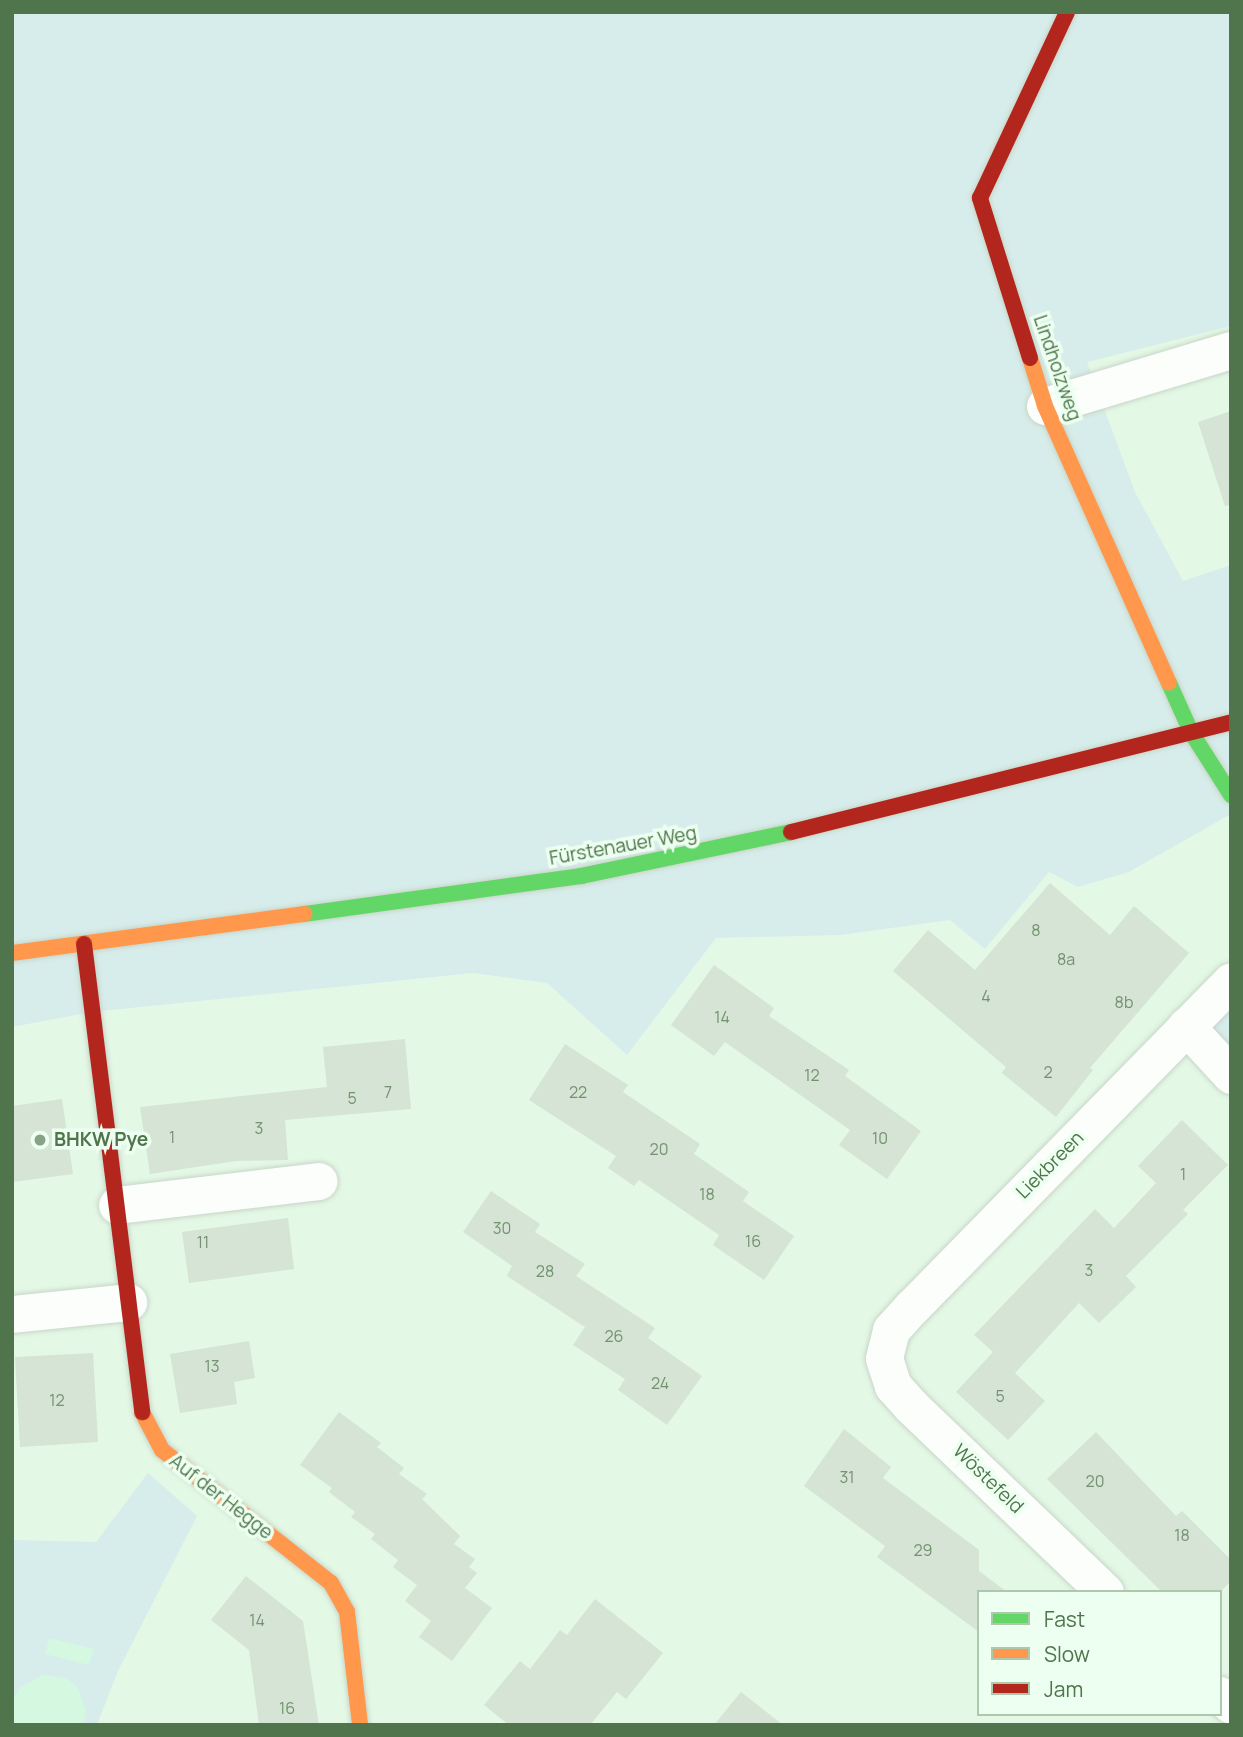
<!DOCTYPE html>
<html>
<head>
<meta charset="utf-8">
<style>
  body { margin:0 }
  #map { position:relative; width:1243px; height:1737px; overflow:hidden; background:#ecf7ee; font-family:Manrope,sans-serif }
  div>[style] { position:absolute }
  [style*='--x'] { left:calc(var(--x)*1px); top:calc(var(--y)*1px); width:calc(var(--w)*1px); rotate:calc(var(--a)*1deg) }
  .residential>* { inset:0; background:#e3f8e5 }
  .green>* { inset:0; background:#d7edeb }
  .sand>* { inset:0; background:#d5f9e0 }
  .building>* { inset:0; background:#d5e4d4 }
  .roads { filter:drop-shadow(0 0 2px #c8d5c8) drop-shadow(0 0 2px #c8d5c8) }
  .street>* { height:37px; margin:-18.5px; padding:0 18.5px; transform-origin:18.5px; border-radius:18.5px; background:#fcfefc }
  .fast>* { height:16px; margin:-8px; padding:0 8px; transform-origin:8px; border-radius:8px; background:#63d668 }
  .slow>* { height:16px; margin:-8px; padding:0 8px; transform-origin:8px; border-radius:8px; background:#ff974d }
  .jam>* { height:16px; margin:-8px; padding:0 8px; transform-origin:8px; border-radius:8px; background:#b3261e }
  .dots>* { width:19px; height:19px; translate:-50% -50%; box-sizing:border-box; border:4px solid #edfff0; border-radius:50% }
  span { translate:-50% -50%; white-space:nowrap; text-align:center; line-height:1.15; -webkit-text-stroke:7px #edfff0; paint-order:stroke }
  .number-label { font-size:16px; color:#739270 }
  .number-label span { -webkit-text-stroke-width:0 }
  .street-label { font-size:19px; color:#50754c }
  .poi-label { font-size:19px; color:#50754c; font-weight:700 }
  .left { translate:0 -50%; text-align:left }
  .frame { position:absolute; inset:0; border:14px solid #50754c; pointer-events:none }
  .legend { position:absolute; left:977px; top:1590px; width:245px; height:126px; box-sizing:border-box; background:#edfff0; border:2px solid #aec8ae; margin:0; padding:9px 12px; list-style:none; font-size:21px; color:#50754c }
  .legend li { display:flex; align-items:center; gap:14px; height:35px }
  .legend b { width:35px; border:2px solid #aec8ae }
</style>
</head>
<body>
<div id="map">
  <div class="residential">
    <div style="clip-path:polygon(1231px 326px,1231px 565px,1183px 582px,1135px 492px,1086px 361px)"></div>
    <div style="clip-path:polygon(evenodd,1231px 814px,1231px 1725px,12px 1725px,12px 1027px,92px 1012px,473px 973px,547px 983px,627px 1055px,716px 938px,841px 935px,950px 920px,985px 949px,1049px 872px,1078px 887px,1129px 872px,1231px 814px,979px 1592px,1220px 1592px,1220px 1714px,979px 1714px,979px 1592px)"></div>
  </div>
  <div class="green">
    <div style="clip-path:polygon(12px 12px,1231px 12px,1231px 326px,1087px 362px,1135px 492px,1183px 581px,1231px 565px,1231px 814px,1129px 872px,1078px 887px,1049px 872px,985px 949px,950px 920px,841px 935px,716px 938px,627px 1055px,547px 983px,473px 973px,92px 1012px,12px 1027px)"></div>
    <div style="clip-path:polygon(1231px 981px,1231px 1075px,1187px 1026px)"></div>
    <div style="clip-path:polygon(148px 1473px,197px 1516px,117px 1673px,97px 1725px,12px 1725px,12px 1540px,96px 1542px)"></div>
  </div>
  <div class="sand">
    <div style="clip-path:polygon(49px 1638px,94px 1649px,89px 1665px,45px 1654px)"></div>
    <div style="clip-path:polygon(43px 1675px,67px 1679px,77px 1687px,86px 1710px,83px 1725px,14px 1725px,14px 1698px,21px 1687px)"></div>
  </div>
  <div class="building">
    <div style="clip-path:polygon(1231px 411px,1231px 505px,1225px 506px,1198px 422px)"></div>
    <div style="clip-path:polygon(1050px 883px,1110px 935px,1134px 906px,1189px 953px,1090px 1068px,1093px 1070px,1056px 1117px,1002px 1073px,1006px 1067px,893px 971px,928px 930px,975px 970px)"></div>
    <div style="clip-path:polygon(714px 965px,774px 1008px,769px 1016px,849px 1070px,845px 1076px,921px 1131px,887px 1179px,839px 1145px,850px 1130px,725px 1042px,714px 1056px,671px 1025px)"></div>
    <div style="clip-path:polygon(405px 1039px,411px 1109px,285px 1120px,288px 1160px,236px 1161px,150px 1174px,140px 1107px,327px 1087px,323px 1047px)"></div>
    <div style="clip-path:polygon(565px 1044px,628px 1085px,623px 1092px,700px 1144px,694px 1154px,749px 1192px,743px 1201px,794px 1236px,764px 1280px,713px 1245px,719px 1235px,639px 1180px,634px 1186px,608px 1168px,616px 1156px,529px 1100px)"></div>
    <div style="clip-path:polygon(62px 1099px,73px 1174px,12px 1182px,12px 1106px)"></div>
    <div style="clip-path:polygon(1182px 1120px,1228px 1165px,1183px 1210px,1188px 1214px,1126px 1276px,1136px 1287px,1099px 1323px,1079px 1303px,1015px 1373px,1045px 1401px,1008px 1440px,956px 1392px,993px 1352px,974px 1335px,1095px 1209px,1114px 1228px,1156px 1183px,1138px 1166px)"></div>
    <div style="clip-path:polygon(491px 1191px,540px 1224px,535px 1232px,585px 1264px,576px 1276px,655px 1328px,648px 1338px,702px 1376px,667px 1425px,618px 1390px,625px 1379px,573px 1345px,585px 1327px,507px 1276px,512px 1266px,463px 1232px)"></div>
    <div style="clip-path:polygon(288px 1218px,294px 1269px,189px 1283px,182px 1232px)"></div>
    <div style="clip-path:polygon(249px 1341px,255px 1378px,234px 1382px,237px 1404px,180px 1413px,170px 1354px)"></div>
    <div style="clip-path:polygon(93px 1353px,98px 1442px,20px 1447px,15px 1357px)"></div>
    <div style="clip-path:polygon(339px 1412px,381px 1443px,377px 1447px,404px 1468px,399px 1474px,427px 1494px,422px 1499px,460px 1536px,454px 1544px,475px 1559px,469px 1567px,477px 1573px,465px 1588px,492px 1608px,452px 1661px,419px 1637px,431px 1621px,405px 1601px,417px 1585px,393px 1567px,398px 1560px,371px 1539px,375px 1534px,351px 1517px,355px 1512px,329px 1492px,332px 1488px,300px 1465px)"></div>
    <div style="clip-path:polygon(844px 1429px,891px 1467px,883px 1478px,979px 1550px,979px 1571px,1007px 1592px,979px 1592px,979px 1632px,877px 1557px,885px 1546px,804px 1486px)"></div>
    <div style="clip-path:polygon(1096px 1432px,1176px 1516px,1182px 1511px,1231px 1560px,1231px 1581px,1220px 1592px,1162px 1592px,1047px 1479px)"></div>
    <div style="clip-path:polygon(246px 1576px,303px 1621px,319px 1725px,259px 1725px,249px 1650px,211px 1620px)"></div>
    <div style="clip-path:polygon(595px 1599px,663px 1653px,626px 1699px,617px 1692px,590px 1725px,509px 1725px,484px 1705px,520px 1661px,530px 1669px,560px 1630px,567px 1635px)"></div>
    <div style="clip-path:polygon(741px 1692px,783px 1725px,714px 1725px)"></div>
  </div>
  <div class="roads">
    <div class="street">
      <div style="--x:1045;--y:406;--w:194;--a:-16.8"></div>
      <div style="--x:1186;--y:1026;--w:67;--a:47.4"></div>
      <div style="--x:117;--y:1205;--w:203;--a:-6.8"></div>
      <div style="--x:12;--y:1314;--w:117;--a:-5.9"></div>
      <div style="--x:1105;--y:1592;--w:269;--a:-136.2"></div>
      <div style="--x:911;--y:1406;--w:27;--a:-132"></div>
      <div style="--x:893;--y:1386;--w:29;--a:-108"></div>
      <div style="--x:884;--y:1358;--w:29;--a:-76"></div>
      <div style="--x:891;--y:1330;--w:31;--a:-48"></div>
      <div style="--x:912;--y:1307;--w:456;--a:-45.6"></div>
      <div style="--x:1220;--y:1695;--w:15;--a:42"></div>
    </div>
    <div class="fast">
      <div style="--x:1169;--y:683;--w:54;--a:65.8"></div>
      <div style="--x:1191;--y:732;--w:75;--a:57.6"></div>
      <div style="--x:304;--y:914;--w:280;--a:-7.8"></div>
      <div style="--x:581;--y:876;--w:215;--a:-11.8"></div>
    </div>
    <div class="slow">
      <div style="--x:1030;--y:358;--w:50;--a:72.6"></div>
      <div style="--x:1045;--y:406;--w:303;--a:65.9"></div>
      <div style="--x:12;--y:953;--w:295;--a:-7.6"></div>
      <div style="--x:142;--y:1412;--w:43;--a:62.2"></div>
      <div style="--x:162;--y:1450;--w:215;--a:38.2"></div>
      <div style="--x:331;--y:1583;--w:33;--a:61"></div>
      <div style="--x:347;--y:1612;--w:114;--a:83.4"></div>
    </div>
    <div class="jam">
      <div style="--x:1030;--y:358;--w:168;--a:-107.4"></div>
      <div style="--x:980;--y:198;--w:205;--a:-64.9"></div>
      <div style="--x:791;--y:832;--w:454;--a:-14"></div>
      <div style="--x:84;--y:944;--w:472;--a:82.9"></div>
    </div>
  </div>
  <div class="dots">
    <div style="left:40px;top:1140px;background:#87a285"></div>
  </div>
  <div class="number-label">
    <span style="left:1036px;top:930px">8</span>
    <span style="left:1066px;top:959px">8a</span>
    <span style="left:986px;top:996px">4</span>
    <span style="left:1124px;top:1002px">8b</span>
    <span style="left:722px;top:1017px">14</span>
    <span style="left:1048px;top:1072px">2</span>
    <span style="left:812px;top:1075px">12</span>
    <span style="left:388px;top:1092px">7</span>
    <span style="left:578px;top:1092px">22</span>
    <span style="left:352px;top:1098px">5</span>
    <span style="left:259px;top:1128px">3</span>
    <span style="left:172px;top:1137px">1</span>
    <span style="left:880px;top:1138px">10</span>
    <span style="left:659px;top:1149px">20</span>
    <span style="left:1183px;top:1174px">1</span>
    <span style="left:707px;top:1194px">18</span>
    <span style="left:502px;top:1228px">30</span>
    <span style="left:753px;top:1241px">16</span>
    <span style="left:203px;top:1242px">11</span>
    <span style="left:1089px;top:1270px">3</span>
    <span style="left:545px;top:1271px">28</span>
    <span style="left:614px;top:1336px">26</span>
    <span style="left:212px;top:1366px">13</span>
    <span style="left:660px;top:1383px">24</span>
    <span style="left:1000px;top:1396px">5</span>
    <span style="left:57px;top:1400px">12</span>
    <span style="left:847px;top:1477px">31</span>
    <span style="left:1095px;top:1481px">20</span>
    <span style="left:1182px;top:1535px">18</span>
    <span style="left:923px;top:1550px">29</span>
    <span style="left:257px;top:1620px">14</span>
    <span style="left:287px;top:1708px">16</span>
  </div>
  <div class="street-label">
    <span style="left:1057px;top:368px;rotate:71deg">Lindholzweg</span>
    <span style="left:623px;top:846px;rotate:-10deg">Fürstenauer Weg</span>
    <span style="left:1050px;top:1165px;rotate:-45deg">Liekbreen</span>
    <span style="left:988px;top:1479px;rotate:44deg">Wöstefeld</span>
    <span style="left:221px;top:1497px;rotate:38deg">Auf der Hegge</span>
  </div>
  <div class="poi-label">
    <span class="left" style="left:54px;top:1140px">BHKW Pye</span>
  </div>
  <div class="frame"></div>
  <ul class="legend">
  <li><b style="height:9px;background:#63d668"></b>Fast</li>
  <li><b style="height:9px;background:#ff974d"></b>Slow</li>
  <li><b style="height:9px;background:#b3261e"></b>Jam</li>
  </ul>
</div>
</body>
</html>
